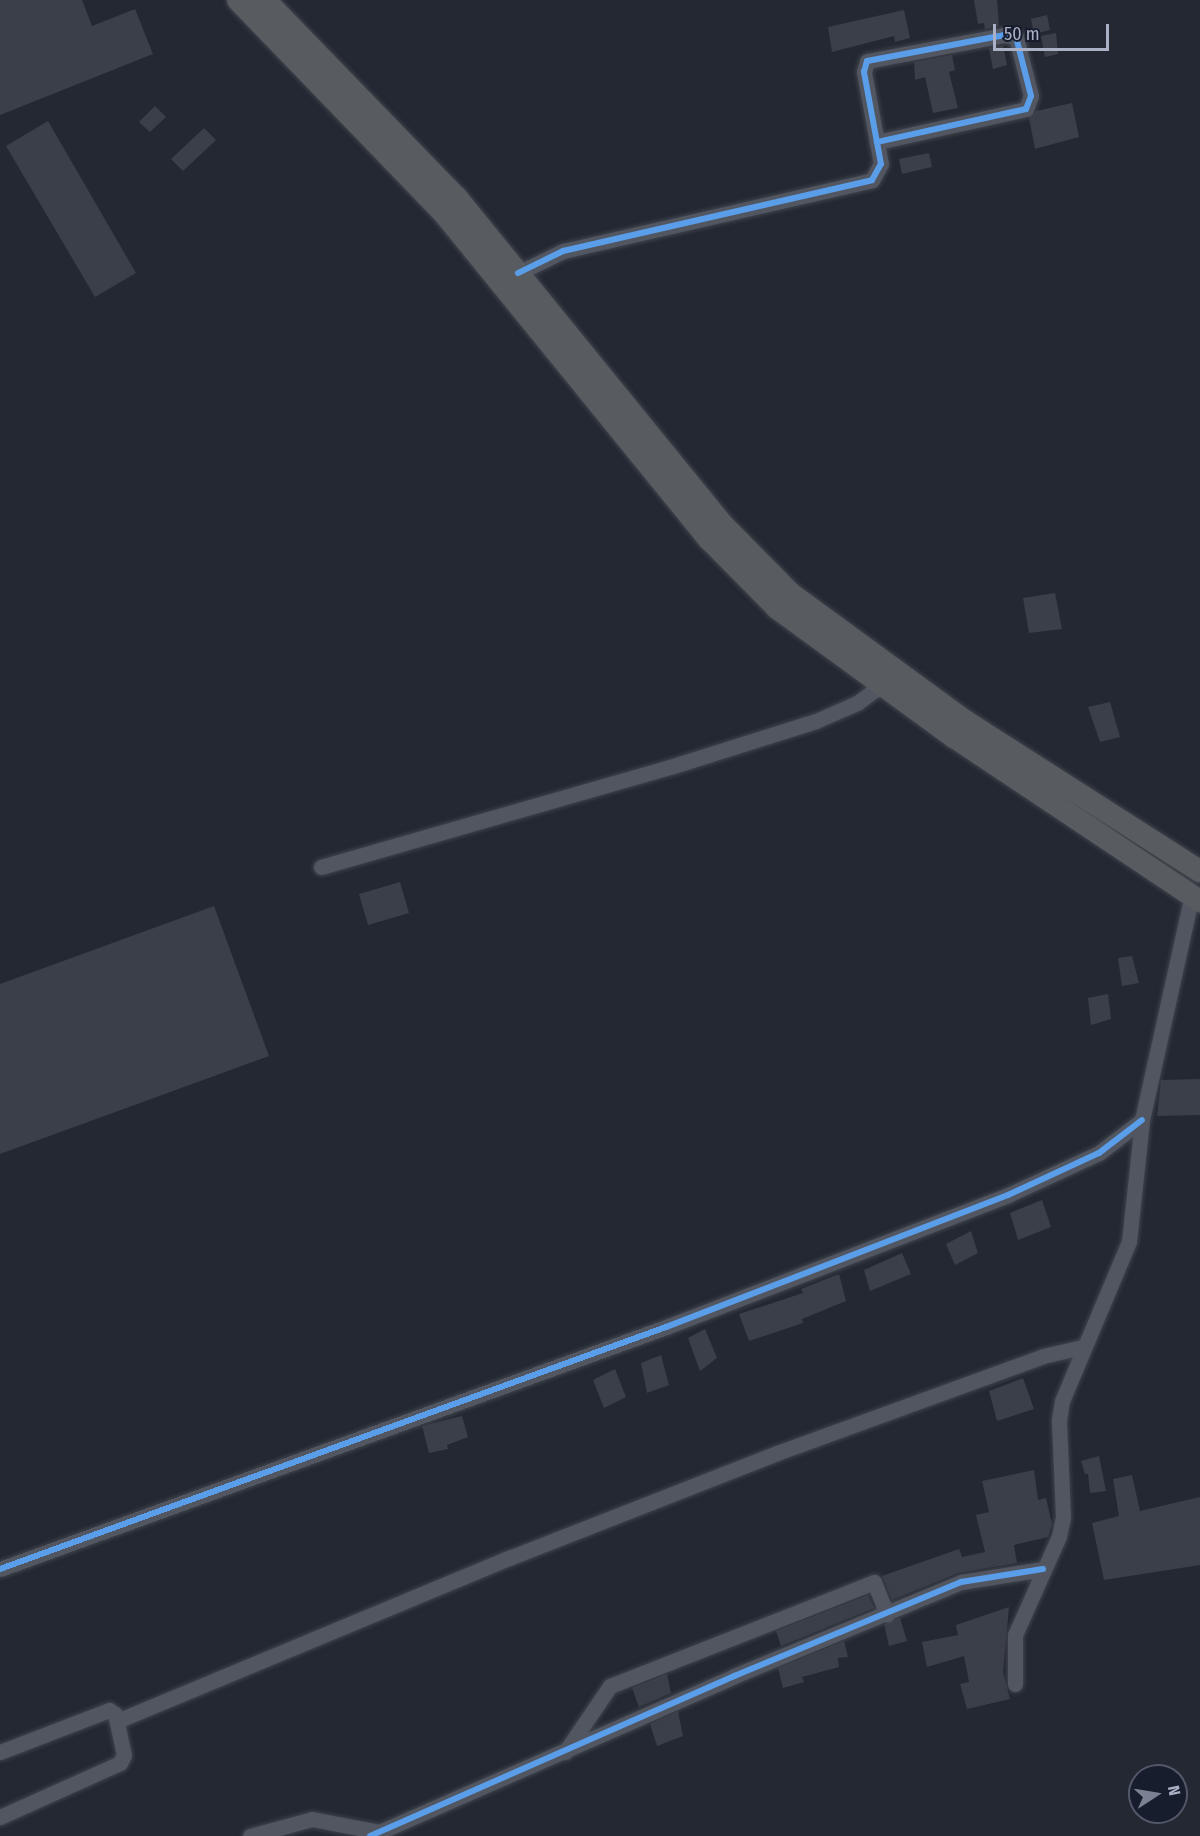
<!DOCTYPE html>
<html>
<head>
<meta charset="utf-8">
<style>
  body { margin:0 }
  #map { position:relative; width:1200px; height:1836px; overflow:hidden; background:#232832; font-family:"Fira Sans Condensed",sans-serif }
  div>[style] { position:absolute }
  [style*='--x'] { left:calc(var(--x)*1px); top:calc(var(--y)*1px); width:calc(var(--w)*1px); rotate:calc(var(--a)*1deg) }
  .building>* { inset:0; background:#3b3f49 }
  .roads { filter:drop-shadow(0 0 2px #3f434c) drop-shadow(0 0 2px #3f434c) }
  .minor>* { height:15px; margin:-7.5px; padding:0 7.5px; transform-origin:7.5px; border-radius:7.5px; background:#525661 }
  .highway>* { height:22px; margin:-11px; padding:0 11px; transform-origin:11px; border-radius:11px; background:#585b60 }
  .cycleway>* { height:6px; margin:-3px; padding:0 3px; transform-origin:3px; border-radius:3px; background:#5a9eea }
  span { translate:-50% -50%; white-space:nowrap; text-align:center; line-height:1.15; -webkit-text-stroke:4.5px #171d2d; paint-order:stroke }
  .north { position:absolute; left:1128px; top:1764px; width:60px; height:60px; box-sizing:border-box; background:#171d2d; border:2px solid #52586a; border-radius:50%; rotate:78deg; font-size:16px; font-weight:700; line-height:24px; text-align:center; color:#aab1c6 }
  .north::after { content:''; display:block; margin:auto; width:21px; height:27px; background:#7b8192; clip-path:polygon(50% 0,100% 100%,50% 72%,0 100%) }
  .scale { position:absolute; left:993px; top:24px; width:116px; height:27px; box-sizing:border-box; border:3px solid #aab1c6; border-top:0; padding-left:8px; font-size:18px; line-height:21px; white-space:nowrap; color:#aab1c6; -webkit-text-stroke:4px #171d2d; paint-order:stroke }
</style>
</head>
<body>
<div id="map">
  <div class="building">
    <div style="clip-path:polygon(0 0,82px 0,92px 26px,135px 9px,153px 54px,0 115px)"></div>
    <div style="clip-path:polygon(974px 0,997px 0,999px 26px,985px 29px,984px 23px,978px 24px)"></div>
    <div style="clip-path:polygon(904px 10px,910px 38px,895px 42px,894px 36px,832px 52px,828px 27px)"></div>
    <div style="clip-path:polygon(1047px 15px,1050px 30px,1034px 34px,1031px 19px)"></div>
    <div style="clip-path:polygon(1056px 33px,1058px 54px,1045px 57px,1041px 36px)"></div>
    <div style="clip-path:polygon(1003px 45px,1007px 65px,993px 69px,989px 48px)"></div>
    <div style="clip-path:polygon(952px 55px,955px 70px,949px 72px,958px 108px,933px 113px,925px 77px,915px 80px,914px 62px)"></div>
    <div style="clip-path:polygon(1072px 103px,1079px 137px,1035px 149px,1029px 118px,1036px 111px)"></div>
    <div style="clip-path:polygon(155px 106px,166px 117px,150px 132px,139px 122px)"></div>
    <div style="clip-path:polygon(48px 121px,136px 273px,95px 297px,6px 146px)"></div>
    <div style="clip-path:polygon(204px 128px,216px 140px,183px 171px,171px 159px)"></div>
    <div style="clip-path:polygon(929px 153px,932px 167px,902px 174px,899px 159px)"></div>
    <div style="clip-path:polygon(1055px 593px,1062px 629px,1029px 633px,1023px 598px)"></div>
    <div style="clip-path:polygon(1110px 702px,1120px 737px,1100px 742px,1088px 707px)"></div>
    <div style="clip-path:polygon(400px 882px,409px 913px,368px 925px,359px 894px)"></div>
    <div style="clip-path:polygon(214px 906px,269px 1056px,0 1154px,0 984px)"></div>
    <div style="clip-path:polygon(1132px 956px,1139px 983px,1122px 986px,1118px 958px)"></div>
    <div style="clip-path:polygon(1108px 994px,1111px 1019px,1091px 1025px,1088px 998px)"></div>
    <div style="clip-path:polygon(1200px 1079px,1200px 1115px,1157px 1116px,1161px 1080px)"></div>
    <div style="clip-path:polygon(1042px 1200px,1051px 1227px,1018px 1240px,1010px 1213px)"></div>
    <div style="clip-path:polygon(971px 1231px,978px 1253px,955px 1265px,946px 1244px)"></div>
    <div style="clip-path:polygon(902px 1253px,911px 1274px,870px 1291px,864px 1270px)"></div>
    <div style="clip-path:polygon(839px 1274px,846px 1301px,802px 1319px,803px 1323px,749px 1341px,739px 1314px,803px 1293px,801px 1289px)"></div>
    <div style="clip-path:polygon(705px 1329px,717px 1358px,700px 1371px,688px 1338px)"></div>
    <div style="clip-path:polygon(661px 1355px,669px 1385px,647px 1393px,641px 1363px)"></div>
    <div style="clip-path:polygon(615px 1369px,626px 1397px,604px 1408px,593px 1380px)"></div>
    <div style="clip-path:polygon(1023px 1378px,1034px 1409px,997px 1421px,989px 1391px)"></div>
    <div style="clip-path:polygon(462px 1416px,468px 1437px,447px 1445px,448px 1449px,429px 1453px,422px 1426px)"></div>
    <div style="clip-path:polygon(1099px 1456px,1106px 1491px,1090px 1493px,1088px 1474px,1085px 1474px,1081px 1461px)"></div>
    <div style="clip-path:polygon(1034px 1470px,1038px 1500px,1046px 1498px,1052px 1524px,1048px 1537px,1014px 1545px,1017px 1563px,958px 1573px,892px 1600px,882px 1576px,959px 1549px,962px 1557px,985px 1552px,976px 1515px,989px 1512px,982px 1481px)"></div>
    <div style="clip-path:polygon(1132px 1475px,1140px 1511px,1200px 1497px,1200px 1565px,1104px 1580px,1092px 1523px,1119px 1516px,1113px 1479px)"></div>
    <div style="clip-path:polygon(868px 1595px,874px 1608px,781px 1646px,776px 1631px)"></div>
    <div style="clip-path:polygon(1009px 1607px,1003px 1672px,1010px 1699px,967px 1709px,960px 1684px,969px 1682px,964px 1656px,927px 1667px,922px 1642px,958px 1635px,956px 1625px)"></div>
    <div style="clip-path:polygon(900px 1618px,907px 1641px,889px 1646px,884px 1624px)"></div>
    <div style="clip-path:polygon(844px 1641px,848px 1657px,838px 1658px,839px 1667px,802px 1677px,804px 1682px,783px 1688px,778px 1668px)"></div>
    <div style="clip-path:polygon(667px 1674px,671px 1693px,639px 1707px,632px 1688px)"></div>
    <div style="clip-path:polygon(678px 1711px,683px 1736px,657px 1746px,650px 1724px)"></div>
  </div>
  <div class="roads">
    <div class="minor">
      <div style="--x:518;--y:273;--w:50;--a:-26.1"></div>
      <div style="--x:563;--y:251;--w:317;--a:-12.9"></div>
      <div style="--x:872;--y:180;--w:18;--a:-61"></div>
      <div style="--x:881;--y:164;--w:94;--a:-100.5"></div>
      <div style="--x:864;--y:72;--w:11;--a:-75"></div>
      <div style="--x:867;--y:61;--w:139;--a:-10.7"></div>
      <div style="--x:1004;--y:35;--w:12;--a:9"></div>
      <div style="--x:1016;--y:37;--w:61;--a:75.7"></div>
      <div style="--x:1031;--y:96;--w:14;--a:111"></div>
      <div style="--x:1026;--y:109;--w:153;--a:167.5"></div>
      <div style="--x:321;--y:867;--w:363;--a:-16"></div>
      <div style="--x:670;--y:767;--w:153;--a:-17.5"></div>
      <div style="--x:816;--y:721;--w:45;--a:-23.7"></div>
      <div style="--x:857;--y:703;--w:31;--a:-36"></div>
      <div style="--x:0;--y:1569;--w:709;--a:-19.97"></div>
      <div style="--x:666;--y:1327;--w:367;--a:-21.1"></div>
      <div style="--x:1008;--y:1195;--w:100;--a:-24.8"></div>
      <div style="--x:1099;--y:1153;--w:54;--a:-37.5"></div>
      <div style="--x:1015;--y:1684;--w:49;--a:-90"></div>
      <div style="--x:1015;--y:1635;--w:108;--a:-66"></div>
      <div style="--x:1059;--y:1536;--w:19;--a:-78"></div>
      <div style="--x:1063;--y:1517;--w:97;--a:-92.4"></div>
      <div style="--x:1059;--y:1420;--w:19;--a:-81"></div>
      <div style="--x:1062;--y:1401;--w:173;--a:-67.2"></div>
      <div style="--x:1129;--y:1242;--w:123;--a:-83.9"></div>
      <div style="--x:1142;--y:1120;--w:230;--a:-77.5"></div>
      <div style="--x:117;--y:1721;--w:425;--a:-22.6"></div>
      <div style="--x:509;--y:1558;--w:288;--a:-21.4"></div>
      <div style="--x:777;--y:1453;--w:283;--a:-20"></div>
      <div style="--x:1043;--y:1356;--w:40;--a:-13"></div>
      <div style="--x:0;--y:1752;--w:117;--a:-21.1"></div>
      <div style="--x:109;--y:1710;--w:7;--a:34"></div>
      <div style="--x:115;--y:1714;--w:42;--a:77.6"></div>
      <div style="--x:124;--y:1755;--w:9;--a:117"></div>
      <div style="--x:120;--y:1763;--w:132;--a:155.8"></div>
      <div style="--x:565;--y:1752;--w:80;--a:-55.7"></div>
      <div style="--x:610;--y:1686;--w:284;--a:-21.5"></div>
      <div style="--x:874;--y:1582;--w:35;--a:68"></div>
      <div style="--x:250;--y:1836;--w:64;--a:-15.3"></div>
      <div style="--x:312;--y:1819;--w:68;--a:11"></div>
      <div style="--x:370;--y:1836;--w:398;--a:-23.7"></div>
      <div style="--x:734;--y:1676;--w:246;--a:-22.5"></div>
      <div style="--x:961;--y:1582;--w:83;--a:-9"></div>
    </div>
    <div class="highway">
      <div style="--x:238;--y:0;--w:295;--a:46"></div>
      <div style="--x:443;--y:212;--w:422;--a:50.9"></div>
      <div style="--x:709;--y:539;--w:97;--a:45.4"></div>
      <div style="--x:777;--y:608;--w:219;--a:36.1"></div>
      <div style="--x:954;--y:737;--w:296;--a:33.7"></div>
      <div style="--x:265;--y:0;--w:276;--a:45.9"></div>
      <div style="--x:457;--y:198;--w:423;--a:50.9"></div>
      <div style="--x:724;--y:526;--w:94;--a:45.4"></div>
      <div style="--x:790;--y:593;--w:217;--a:36.2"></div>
      <div style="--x:965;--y:721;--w:279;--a:32.6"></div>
    </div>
  </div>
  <div class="cycleway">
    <div style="--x:518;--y:273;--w:50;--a:-26.1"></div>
    <div style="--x:563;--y:251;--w:317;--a:-12.9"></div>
    <div style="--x:872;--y:180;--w:18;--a:-61"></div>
    <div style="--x:881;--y:164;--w:94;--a:-100.5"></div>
    <div style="--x:864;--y:72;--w:11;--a:-75"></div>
    <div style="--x:867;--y:61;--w:139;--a:-10.7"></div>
    <div style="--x:1004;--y:35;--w:12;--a:9"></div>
    <div style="--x:1016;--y:37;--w:61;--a:75.7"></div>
    <div style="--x:1031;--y:96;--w:14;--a:111"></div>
    <div style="--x:1026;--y:109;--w:153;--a:167.5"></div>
    <div style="--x:0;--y:1569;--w:709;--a:-19.97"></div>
    <div style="--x:666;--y:1327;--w:367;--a:-21.1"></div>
    <div style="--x:1008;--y:1195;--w:100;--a:-24.8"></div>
    <div style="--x:1099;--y:1153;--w:54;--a:-37.5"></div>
    <div style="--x:370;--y:1836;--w:398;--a:-23.7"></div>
    <div style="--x:734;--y:1676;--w:246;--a:-22.5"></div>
    <div style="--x:961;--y:1582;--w:83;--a:-9"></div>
  </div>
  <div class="north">N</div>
  <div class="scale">50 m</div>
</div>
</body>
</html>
